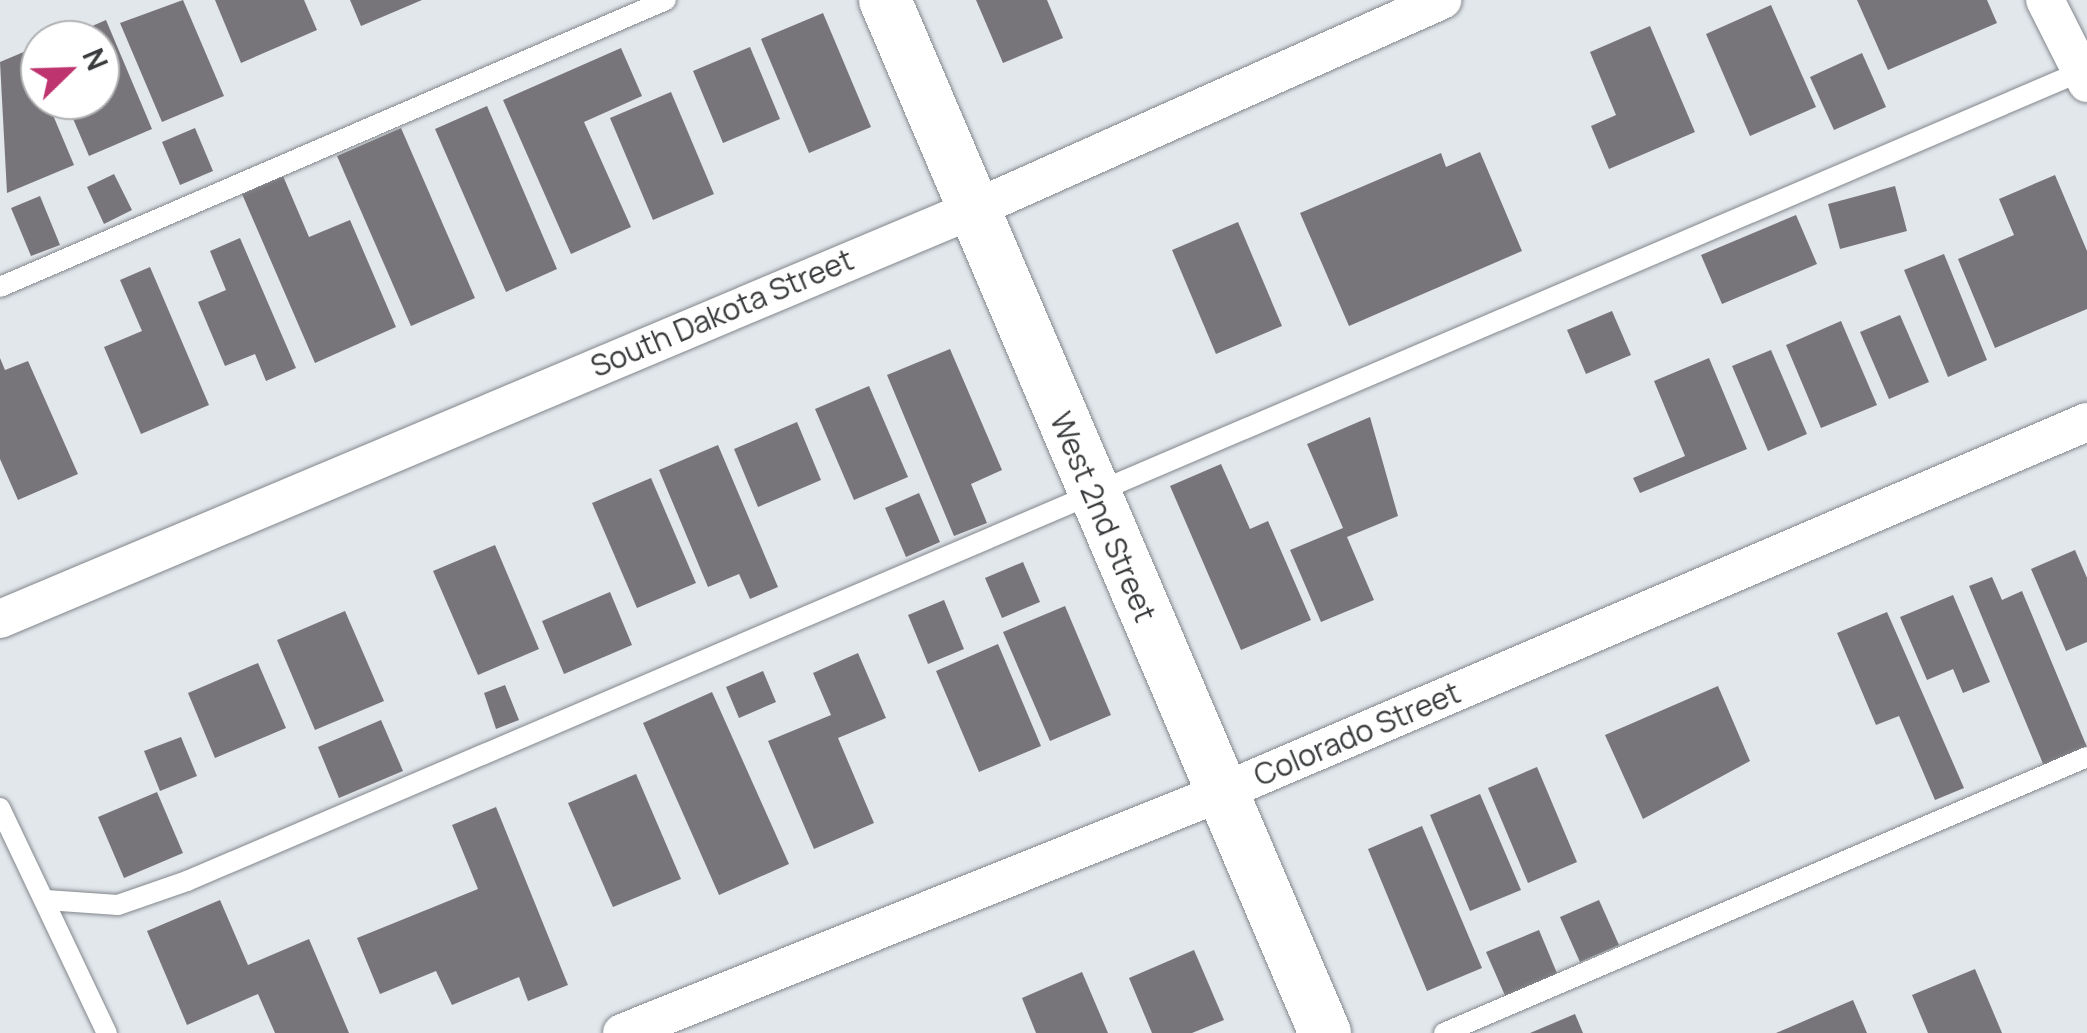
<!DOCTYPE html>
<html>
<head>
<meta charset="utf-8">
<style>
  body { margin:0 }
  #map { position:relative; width:2087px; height:1033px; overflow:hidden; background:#e2e7ec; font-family:Manrope,sans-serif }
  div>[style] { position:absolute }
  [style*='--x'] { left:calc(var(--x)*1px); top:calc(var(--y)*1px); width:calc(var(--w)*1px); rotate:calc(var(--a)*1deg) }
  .building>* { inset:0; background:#78757a }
  .roads { filter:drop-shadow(0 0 2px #82878c) drop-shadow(0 0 2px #82878c) }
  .lane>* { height:20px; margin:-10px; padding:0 10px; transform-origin:10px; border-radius:10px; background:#fff }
  .street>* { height:38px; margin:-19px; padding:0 19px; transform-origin:19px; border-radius:19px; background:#fff }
  .secondary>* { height:52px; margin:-26px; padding:0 26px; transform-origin:26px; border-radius:26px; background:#fff }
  span { translate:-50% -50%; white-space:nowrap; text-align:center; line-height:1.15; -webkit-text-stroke:10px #fff; paint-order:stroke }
  .street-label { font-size:30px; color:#3a3c3e }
  .north { position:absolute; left:20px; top:20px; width:100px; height:100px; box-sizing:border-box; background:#fff; border:2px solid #b0b1b2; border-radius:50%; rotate:67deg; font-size:28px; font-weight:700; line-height:40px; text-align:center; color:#3a3c3e }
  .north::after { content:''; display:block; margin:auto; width:35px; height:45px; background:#be346e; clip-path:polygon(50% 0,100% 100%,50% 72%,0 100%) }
</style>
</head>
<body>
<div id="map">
  <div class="building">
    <div style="clip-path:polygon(183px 0,224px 96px,162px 122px,120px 23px)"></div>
    <div style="clip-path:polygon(215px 0,304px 0,317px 30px,241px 63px)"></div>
    <div style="clip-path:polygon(350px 0,422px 0,361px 26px)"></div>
    <div style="clip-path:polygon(976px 0,1047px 0,1063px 38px,1003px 63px)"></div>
    <div style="clip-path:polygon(1857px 0,1987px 0,1997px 23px,1888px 70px)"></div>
    <div style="clip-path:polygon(1771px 5px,1816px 107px,1750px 136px,1706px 34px)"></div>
    <div style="clip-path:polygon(823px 13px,871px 127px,809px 153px,761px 39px)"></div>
    <div style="clip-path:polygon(106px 20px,152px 129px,89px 156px,65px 100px,100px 100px,100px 40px,60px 40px)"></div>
    <div style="clip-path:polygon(1650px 26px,1695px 132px,1609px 169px,1591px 126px,1616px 115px,1590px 52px)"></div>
    <div style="clip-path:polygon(750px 47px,780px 119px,723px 143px,693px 71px)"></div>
    <div style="clip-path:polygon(621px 48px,642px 96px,584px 122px,631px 227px,571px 254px,503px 100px)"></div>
    <div style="clip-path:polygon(26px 51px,74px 165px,7px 193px,0 62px)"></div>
    <div style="clip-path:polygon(1862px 53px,1886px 107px,1834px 130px,1810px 77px)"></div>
    <div style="clip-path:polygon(671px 92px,714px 194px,653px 220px,610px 118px)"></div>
    <div style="clip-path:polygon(487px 106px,557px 269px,506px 292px,435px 129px)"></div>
    <div style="clip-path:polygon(195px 128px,213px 171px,180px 185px,162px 142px)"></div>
    <div style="clip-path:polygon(401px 128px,475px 298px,411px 326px,337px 156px)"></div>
    <div style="clip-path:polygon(1480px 152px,1522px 251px,1349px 326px,1300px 213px,1441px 153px,1446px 167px)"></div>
    <div style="clip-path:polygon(114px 174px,132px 210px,104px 224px,87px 187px)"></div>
    <div style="clip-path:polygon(2055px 175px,2087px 251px,2087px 309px,1995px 348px,1958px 259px,2014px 235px,1999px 199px)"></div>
    <div style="clip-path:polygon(283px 176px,309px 237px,350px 220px,396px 327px,315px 363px,242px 194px)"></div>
    <div style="clip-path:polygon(1895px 186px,1907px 231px,1840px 249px,1828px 204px)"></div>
    <div style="clip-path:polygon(40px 196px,60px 245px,31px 256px,11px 208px)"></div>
    <div style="clip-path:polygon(1796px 215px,1817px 264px,1722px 304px,1701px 255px)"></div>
    <div style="clip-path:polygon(1238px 222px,1282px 326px,1216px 354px,1172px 250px)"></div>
    <div style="clip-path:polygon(240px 238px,296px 368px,266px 381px,255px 354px,225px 366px,198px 302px,226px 290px,210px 251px)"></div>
    <div style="clip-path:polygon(1944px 254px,1987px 360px,1948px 377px,1904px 270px)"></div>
    <div style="clip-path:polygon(150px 267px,209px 405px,141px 434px,104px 347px,142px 331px,120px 280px)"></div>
    <div style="clip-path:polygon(1612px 311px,1631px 355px,1586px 374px,1567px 330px)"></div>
    <div style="clip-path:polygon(1900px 315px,1929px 382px,1889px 399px,1860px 332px)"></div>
    <div style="clip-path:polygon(1841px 321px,1877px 405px,1821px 428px,1786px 345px)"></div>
    <div style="clip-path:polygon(950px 349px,1002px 470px,971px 484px,987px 523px,954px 536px,887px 375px)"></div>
    <div style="clip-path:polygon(1771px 350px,1807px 434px,1768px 451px,1732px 366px)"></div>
    <div style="clip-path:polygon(0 358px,5px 370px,28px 361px,78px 474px,18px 500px,0 459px)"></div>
    <div style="clip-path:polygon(1709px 358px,1747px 449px,1640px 493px,1633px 478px,1685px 456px,1654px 381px)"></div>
    <div style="clip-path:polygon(869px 386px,908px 477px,854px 500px,815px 409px)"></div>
    <div style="clip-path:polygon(1370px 417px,1398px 516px,1347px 537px,1374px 600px,1321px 622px,1290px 550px,1343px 528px,1307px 444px)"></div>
    <div style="clip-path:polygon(797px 422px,821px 480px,758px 507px,734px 449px)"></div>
    <div style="clip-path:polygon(718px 445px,778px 587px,750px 599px,739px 574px,708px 587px,659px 470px)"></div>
    <div style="clip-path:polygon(1221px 464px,1250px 529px,1268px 521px,1311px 620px,1241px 650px,1170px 486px)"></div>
    <div style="clip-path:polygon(651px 478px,696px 583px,637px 608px,592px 503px)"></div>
    <div style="clip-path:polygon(919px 493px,940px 542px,906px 557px,885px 508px)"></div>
    <div style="clip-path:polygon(495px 545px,539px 649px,478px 675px,433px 571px)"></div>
    <div style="clip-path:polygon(2075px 550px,2087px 578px,2087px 642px,2066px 651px,2031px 569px)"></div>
    <div style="clip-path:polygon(1023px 562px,1040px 602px,1002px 618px,985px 578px)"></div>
    <div style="clip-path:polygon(1992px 577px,2002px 600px,2022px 591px,2087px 747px,2044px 766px,1969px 586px)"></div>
    <div style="clip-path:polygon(610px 592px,632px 645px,564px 674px,542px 621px)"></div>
    <div style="clip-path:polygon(1953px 595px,1990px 682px,1963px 693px,1953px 669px,1927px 680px,1900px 617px)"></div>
    <div style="clip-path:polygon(944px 600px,964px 649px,928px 664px,908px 615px)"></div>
    <div style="clip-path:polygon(1065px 606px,1111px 715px,1050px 741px,1003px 632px)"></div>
    <div style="clip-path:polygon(345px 611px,384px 701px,315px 730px,277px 640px)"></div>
    <div style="clip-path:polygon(1887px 612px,1964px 788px,1935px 800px,1899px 716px,1876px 725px,1837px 633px)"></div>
    <div style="clip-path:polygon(998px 644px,1041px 746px,979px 772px,936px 671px)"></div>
    <div style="clip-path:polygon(858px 653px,886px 718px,838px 738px,874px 823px,814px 849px,768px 741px,831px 715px,813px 673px)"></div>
    <div style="clip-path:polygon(258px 663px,286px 728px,215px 758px,188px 693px)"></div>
    <div style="clip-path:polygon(763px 671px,776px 702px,739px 718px,726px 687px)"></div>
    <div style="clip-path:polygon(505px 685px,519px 720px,496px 729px,484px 693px)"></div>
    <div style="clip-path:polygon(1718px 686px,1750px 761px,1643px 819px,1605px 735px)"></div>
    <div style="clip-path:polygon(712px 692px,789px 864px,719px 895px,643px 723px)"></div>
    <div style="clip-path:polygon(381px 720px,403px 771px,339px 798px,318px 747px)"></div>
    <div style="clip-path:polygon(181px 737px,197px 776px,160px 791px,144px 751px)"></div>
    <div style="clip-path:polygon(1537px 767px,1577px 862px,1528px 883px,1488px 788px)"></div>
    <div style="clip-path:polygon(636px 774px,681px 879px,613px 907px,568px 803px)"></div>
    <div style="clip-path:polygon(157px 792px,183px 853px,124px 878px,98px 817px)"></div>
    <div style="clip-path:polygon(1480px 794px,1521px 890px,1470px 911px,1430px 815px)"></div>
    <div style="clip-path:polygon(496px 807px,568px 985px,528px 1001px,519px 977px,452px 1005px,436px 971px,380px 994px,357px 938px,478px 889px,452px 825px)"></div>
    <div style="clip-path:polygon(1422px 826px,1482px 968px,1427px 991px,1368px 849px)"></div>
    <div style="clip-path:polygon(220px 900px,248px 965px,309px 939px,349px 1033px,275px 1033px,258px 994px,187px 1025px,147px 931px)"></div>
    <div style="clip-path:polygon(1599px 900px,1619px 945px,1580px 962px,1560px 917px)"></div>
    <div style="clip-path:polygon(1539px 930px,1559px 978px,1507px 1000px,1486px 952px)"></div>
    <div style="clip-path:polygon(1194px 950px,1224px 1020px,1192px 1033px,1152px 1033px,1129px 978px)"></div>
    <div style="clip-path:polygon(1975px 969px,2002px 1033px,1928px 1033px,1912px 995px)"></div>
    <div style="clip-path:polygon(1082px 972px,1108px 1033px,1036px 1033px,1022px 998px)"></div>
    <div style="clip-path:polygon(1853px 1000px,1867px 1033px,1776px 1033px)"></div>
    <div style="clip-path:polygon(1575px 1014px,1583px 1033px,1530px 1033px)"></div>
  </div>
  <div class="roads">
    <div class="lane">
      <div style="--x:0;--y:287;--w:725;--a:-23.31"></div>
      <div style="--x:0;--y:808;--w:249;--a:64.6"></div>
      <div style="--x:46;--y:900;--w:72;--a:4"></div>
      <div style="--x:118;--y:905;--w:73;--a:-19.2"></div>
      <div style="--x:187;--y:881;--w:2061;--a:-23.14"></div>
      <div style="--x:1444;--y:1033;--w:700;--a:-23.23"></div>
    </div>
    <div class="street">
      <div style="--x:2045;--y:0;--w:93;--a:63.2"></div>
      <div style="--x:0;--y:619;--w:1057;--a:-22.83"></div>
      <div style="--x:974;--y:209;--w:513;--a:-24.06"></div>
      <div style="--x:622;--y:1033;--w:644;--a:-21.87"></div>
      <div style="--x:1220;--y:793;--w:943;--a:-23.17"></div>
    </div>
    <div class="secondary">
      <div style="--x:885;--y:0;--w:1123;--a:66.93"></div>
    </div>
  </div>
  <div class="street-label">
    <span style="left:722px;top:313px;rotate:-23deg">South Dakota Street</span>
    <span style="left:1103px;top:517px;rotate:67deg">West 2nd Street</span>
    <span style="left:1357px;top:734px;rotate:-23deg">Colorado Street</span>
  </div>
  <div class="north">N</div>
</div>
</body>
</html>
